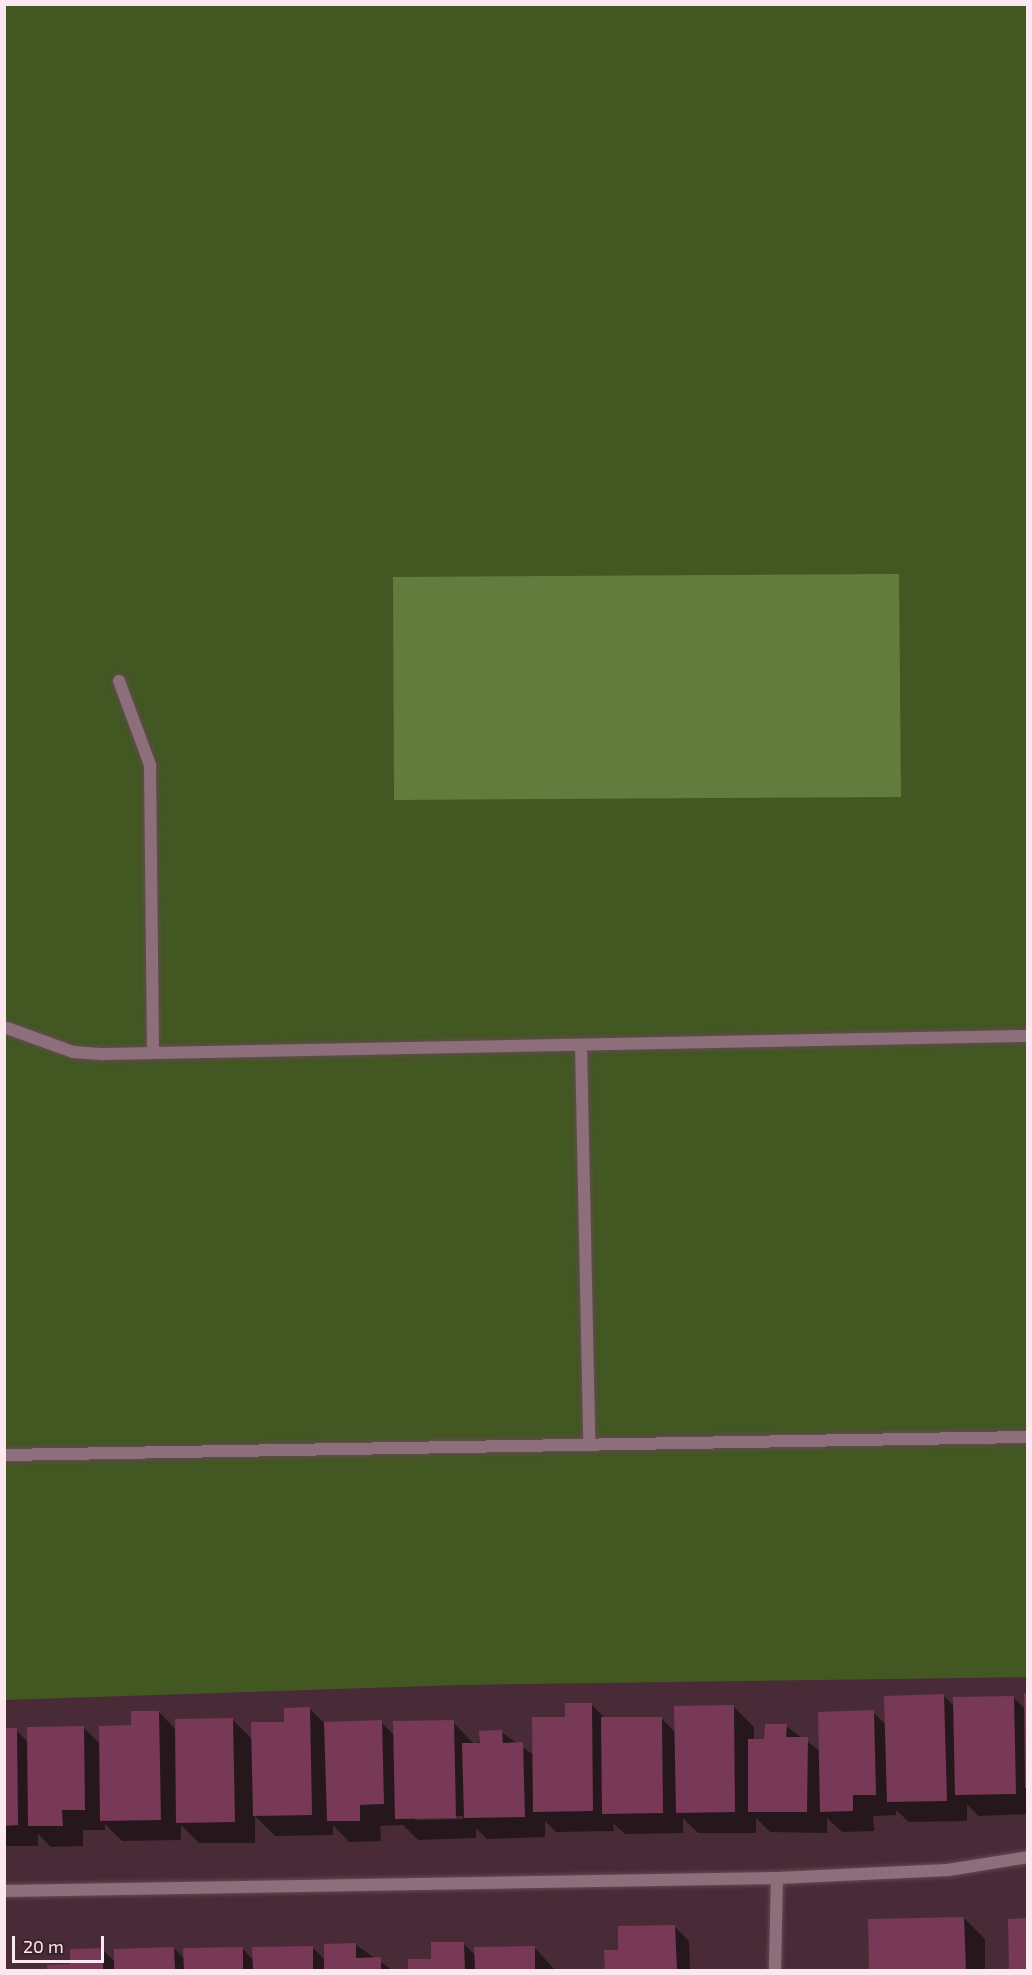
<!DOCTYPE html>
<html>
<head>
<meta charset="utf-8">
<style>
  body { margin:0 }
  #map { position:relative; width:1032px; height:1975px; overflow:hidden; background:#482b37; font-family:"Exo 2",sans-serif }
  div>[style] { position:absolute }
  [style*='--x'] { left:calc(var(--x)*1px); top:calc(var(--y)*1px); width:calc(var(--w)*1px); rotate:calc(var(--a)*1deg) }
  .green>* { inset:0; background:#425721 }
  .water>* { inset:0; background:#627c3e }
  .shadow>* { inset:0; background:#0007 }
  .building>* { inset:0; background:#783956 }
  .roads { filter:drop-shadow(0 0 2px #654954) drop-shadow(0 0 2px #654954) }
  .street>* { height:12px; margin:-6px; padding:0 6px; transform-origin:6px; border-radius:6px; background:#8d6f7b }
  span { translate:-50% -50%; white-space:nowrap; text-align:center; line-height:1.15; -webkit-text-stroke:5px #3d212d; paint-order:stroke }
  .frame { position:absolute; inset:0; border:6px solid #fce8ef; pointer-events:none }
  .scale { position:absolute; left:12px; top:1936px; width:92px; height:27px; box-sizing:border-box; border:3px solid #fce8ef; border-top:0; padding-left:8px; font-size:18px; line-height:21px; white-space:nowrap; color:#fce8ef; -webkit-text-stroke:4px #3d212d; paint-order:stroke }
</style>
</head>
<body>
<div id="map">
  <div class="green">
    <div style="clip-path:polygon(4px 5px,1027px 5px,1027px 1677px,461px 1685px,5px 1700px)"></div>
  </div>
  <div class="water">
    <div style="clip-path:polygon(899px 574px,901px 797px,394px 800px,393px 577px)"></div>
  </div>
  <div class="shadow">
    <div style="clip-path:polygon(evenodd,1028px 1695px,1028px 1814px,978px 1816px,967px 1804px,967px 1821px,909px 1822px,896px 1810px,896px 1815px,873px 1816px,874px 1831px,842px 1832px,827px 1818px,827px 1833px,770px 1832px,756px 1818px,756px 1833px,698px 1833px,683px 1818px,683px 1833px,625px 1834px,613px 1823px,614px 1831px,556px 1832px,545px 1821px,545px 1837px,487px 1839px,476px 1828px,476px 1838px,418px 1840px,403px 1825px,380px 1826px,381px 1841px,349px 1842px,333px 1825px,333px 1835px,275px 1836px,255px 1816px,255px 1843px,199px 1843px,181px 1825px,181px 1840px,122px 1841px,105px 1824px,105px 1830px,83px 1830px,83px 1846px,51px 1847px,38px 1834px,38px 1846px,4px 1846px,4px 1730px,16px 1730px,29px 1743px,83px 1727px,100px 1744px,159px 1712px,176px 1730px,233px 1720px,253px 1740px,310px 1709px,324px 1723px,381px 1722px,394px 1735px,453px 1722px,474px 1744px,501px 1732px,534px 1755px,566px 1718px,591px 1704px,605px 1718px,661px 1718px,676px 1733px,733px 1706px,754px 1727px,754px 1740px,766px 1740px,786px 1726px,820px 1751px,873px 1712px,886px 1725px,944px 1696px,955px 1707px,1013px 1697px,1025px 1709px,1028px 1695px,463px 1816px,463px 1819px,415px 1820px,415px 1817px,463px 1816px)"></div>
    <div style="clip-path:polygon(964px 1918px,985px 1939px,985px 1970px,870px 1970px,869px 1920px)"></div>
    <div style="clip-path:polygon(675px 1927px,689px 1941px,690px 1970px,606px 1970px,606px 1952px,620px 1951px)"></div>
    <div style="clip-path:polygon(464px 1944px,476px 1956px,534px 1947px,555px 1970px,409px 1970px,409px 1960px,433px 1960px)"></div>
    <div style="clip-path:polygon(356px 1945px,392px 1970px,48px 1970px,72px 1966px,102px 1949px,116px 1963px,174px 1948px,185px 1960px,242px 1948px,254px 1961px,312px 1947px,325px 1960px)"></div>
  </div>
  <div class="building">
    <div style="clip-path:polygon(1024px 1693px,1028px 1693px,1028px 1788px,1025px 1788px)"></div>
    <div style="clip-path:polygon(944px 1694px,947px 1801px,887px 1802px,884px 1696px)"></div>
    <div style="clip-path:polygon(1014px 1696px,1016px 1794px,955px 1795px,953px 1697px)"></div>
    <div style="clip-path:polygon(565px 1703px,592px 1703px,593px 1811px,533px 1812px,532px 1717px,565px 1717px)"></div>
    <div style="clip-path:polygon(734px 1705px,735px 1812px,676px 1813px,674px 1706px)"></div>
    <div style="clip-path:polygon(310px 1707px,312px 1815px,253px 1816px,251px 1722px,284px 1722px,284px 1708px)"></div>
    <div style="clip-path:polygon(874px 1710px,876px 1795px,853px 1795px,853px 1811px,820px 1812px,818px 1712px)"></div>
    <div style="clip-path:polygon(131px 1711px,159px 1711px,161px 1820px,100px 1821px,99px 1726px,131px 1725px)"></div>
    <div style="clip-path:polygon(601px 1717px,662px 1717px,663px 1813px,602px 1814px)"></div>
    <div style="clip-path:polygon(233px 1718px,235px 1822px,176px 1823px,175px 1719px)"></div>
    <div style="clip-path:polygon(382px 1720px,384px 1804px,360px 1805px,360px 1821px,327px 1821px,324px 1722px)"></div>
    <div style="clip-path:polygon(454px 1720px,456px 1818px,395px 1819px,393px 1721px)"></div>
    <div style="clip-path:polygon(765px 1724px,787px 1724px,786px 1737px,808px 1737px,807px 1812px,748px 1812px,748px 1739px,764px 1739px)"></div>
    <div style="clip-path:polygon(84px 1726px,85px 1810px,62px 1810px,63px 1826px,28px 1826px,27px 1727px)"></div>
    <div style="clip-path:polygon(4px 1728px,17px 1728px,18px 1825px,4px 1826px)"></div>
    <div style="clip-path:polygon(502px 1730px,503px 1743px,523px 1742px,525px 1817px,464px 1818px,462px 1743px,480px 1743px,479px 1731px)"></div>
    <div style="clip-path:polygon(964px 1917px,966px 1970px,869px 1970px,868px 1919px)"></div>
    <div style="clip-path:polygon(1028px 1918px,1028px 1970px,1009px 1970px,1008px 1919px)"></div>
    <div style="clip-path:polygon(675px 1925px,677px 1970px,605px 1970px,604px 1950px,618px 1950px,618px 1926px)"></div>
    <div style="clip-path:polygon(431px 1942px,464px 1942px,465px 1970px,408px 1970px,408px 1959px,431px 1959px)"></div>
    <div style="clip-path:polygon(356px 1943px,356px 1958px,381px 1957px,381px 1970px,324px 1970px,324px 1944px)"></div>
    <div style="clip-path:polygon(313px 1946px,313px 1970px,253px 1970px,252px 1947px)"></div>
    <div style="clip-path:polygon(535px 1946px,535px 1970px,475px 1970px,474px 1947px)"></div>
    <div style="clip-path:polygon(174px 1947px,175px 1970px,114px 1970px,114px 1949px)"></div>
    <div style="clip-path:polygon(243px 1947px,243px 1970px,184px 1970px,183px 1948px)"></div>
    <div style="clip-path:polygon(103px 1948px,103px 1970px,47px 1970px,47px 1965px,70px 1964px,70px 1949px)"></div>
  </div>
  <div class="roads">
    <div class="street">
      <div style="--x:119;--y:681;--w:90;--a:69.7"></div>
      <div style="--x:150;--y:765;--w:288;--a:89.4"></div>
      <div style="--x:7;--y:1028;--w:70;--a:20"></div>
      <div style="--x:73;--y:1052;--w:31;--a:4"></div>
      <div style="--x:104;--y:1054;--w:924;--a:-1.12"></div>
      <div style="--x:581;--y:1045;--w:396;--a:88.8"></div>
      <div style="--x:4;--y:1455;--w:1024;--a:-1.01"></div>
      <div style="--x:4;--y:1891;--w:773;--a:-0.96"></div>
      <div style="--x:777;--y:1878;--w:171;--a:-2.7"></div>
      <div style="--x:948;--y:1870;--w:81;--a:-9.2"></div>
      <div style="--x:775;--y:1970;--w:92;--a:-88.8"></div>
    </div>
  </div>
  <div class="frame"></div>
  <div class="scale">20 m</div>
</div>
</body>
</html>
